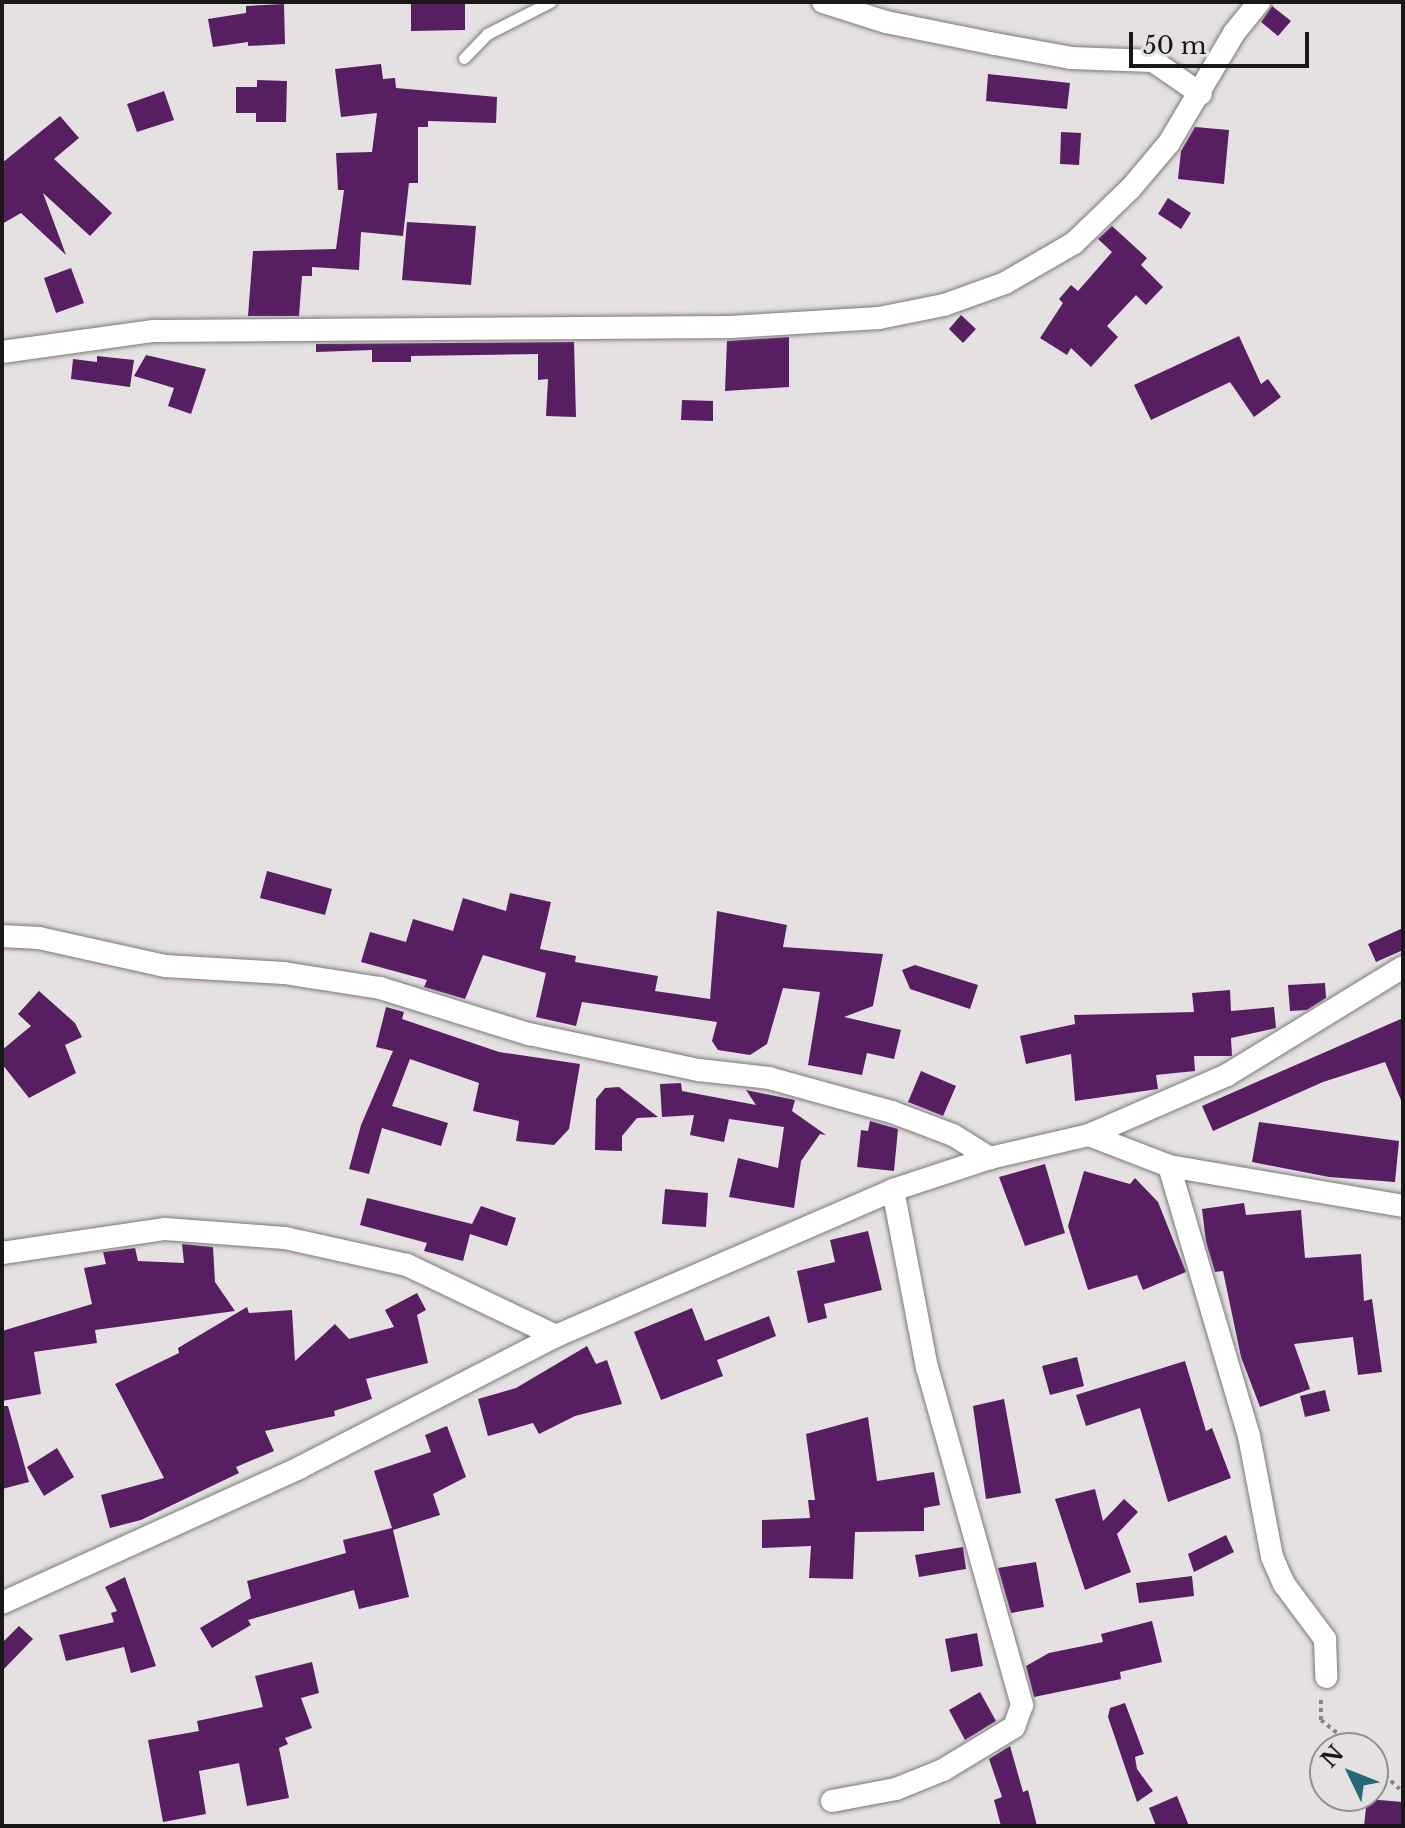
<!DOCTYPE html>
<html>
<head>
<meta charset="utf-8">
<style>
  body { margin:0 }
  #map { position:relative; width:1405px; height:1828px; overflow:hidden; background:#e5e1e3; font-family:"Libre Baskerville",serif }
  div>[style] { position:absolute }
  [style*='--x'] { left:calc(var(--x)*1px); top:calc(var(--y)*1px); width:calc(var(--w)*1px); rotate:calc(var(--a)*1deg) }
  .building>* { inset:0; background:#571e61 }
  .path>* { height:4px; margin-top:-2px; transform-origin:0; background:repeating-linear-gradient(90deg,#898688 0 4px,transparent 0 8px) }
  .roads { filter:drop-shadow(0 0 2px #7b7879) drop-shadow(0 0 2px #7b7879) }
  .service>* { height:11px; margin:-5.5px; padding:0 5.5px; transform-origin:5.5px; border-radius:5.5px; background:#fff }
  .minor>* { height:22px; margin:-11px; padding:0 11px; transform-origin:11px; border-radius:11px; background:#fff }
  span { translate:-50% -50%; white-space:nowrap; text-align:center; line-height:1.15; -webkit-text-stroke:8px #e5e1e3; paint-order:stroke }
  .frame { position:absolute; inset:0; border:4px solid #191718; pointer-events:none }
  .north { position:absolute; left:1309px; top:1732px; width:80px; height:80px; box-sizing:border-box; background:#e5e1e3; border:2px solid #939092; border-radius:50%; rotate:313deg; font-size:22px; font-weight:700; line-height:32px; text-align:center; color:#191718 }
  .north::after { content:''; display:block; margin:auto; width:28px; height:36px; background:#226a76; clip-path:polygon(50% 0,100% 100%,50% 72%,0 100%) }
  .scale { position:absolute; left:1129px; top:32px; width:180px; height:36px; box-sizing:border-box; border:4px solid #191718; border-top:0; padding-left:10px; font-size:24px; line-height:28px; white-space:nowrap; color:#191718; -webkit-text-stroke:6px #e5e1e3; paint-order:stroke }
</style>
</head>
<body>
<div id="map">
  <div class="building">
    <div style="clip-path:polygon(411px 2px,465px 2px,465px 30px,411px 31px)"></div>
    <div style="clip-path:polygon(284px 4px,285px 44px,248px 46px,248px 42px,213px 47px,208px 19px,246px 13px,246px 6px)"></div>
    <div style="clip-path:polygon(1272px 6px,1291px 21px,1278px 36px,1261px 22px)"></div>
    <div style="clip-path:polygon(381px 64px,383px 79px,395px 78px,396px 88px,497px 97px,496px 123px,428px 121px,428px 127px,418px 127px,418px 183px,409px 183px,403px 236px,361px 232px,359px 270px,312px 267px,312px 276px,302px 276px,299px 316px,248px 316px,253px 251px,336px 249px,344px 190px,338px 190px,336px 153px,372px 152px,377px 113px,341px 117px,335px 69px)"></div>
    <div style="clip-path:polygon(988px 74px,1070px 83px,1067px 109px,986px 101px)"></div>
    <div style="clip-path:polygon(257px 80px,287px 81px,286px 122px,256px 122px,256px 113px,236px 113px,236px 87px,257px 87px)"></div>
    <div style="clip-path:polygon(164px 91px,174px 120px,137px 132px,127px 104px)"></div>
    <div style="clip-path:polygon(60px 116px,79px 138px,54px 159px,112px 213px,90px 236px,43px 193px,66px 255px,21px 213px,2px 224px,2px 163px)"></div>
    <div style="clip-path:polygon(1195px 127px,1229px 130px,1224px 184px,1178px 179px,1181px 151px)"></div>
    <div style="clip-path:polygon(1061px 132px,1081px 133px,1079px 165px,1060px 164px)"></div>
    <div style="clip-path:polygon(1168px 198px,1191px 213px,1181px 229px,1158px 214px)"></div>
    <div style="clip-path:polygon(407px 222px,476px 226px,471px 285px,402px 280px)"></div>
    <div style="clip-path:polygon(1112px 226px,1147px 258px,1141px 265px,1163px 287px,1146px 305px,1136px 295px,1107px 326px,1118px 337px,1091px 367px,1071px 348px,1067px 355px,1040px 338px,1063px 303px,1059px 299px,1071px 285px,1078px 291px,1112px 252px,1098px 239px)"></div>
    <div style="clip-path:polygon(71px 268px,84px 303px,56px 313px,44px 278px)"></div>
    <div style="clip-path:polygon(961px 315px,976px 329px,963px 343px,949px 329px)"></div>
    <div style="clip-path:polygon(1239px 336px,1261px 384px,1268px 379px,1281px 397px,1254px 417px,1230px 382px,1151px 420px,1134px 385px)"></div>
    <div style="clip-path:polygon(789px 337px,789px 387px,725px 391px,727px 341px)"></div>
    <div style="clip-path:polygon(574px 342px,576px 417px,546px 416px,548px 379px,538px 380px,538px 354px,411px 356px,411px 362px,372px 362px,372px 350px,316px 352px,316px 344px)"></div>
    <div style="clip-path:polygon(146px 355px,206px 369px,191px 414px,168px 406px,174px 388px,134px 376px)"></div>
    <div style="clip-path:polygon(97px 356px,134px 360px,130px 387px,71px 379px,73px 359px,97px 362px)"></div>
    <div style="clip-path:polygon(682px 400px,713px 401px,713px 421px,681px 420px)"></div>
    <div style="clip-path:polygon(267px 871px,332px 889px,325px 915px,260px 898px)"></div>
    <div style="clip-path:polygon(510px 893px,551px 902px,540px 949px,576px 956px,575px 962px,658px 976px,655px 991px,710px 999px,717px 911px,787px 925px,783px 947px,883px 954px,873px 1006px,844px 1017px,901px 1030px,894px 1059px,867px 1053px,862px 1075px,808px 1065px,820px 992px,783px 988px,767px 1044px,750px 1055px,718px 1050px,712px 1041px,717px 1022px,582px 1002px,576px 1026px,536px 1017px,546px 973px,483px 955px,465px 999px,424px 987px,427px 980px,361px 962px,370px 932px,406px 942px,413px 919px,453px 931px,463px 898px,506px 911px)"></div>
    <div style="clip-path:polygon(1403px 928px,1403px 950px,1376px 962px,1368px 944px)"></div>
    <div style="clip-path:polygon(915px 965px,978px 985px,970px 1009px,910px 989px,902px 970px)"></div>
    <div style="clip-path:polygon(1325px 983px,1326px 998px,1307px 1010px,1290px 1011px,1288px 985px)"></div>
    <div style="clip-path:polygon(1230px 990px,1231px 1011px,1274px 1007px,1276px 1028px,1231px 1038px,1232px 1056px,1194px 1056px,1195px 1071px,1156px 1075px,1158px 1089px,1075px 1101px,1071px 1054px,1026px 1064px,1020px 1036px,1075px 1024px,1074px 1015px,1194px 1012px,1192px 993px)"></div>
    <div style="clip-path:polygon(39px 991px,75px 1023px,82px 1037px,65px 1045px,76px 1073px,29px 1098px,2px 1064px,2px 1050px,31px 1026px,18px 1014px)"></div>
    <div style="clip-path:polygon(386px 1007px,404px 1012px,402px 1019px,499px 1052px,580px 1064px,569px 1129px,554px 1145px,516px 1141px,519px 1121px,473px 1111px,479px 1083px,410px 1059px,392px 1106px,448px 1123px,441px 1146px,382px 1128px,369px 1174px,349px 1169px,361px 1125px,393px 1051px,376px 1047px)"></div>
    <div style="clip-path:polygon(1403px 1018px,1403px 1105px,1385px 1062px,1323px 1082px,1213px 1131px,1202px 1106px)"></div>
    <div style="clip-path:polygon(921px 1071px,956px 1086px,943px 1116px,908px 1102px)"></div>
    <div style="clip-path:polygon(681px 1083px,682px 1091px,756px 1105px,746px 1090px,795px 1100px,792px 1111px,826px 1135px,820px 1134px,801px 1161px,794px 1208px,729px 1197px,738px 1158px,778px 1168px,784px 1127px,729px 1119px,724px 1142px,690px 1135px,694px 1115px,662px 1117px,660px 1084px)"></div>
    <div style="clip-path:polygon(619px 1087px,658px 1117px,637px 1118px,622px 1136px,622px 1151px,595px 1150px,596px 1099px,605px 1088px)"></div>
    <div style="clip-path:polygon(870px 1121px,898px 1129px,894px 1171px,857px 1167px,861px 1130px,868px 1131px)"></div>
    <div style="clip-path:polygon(1259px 1122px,1399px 1141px,1395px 1182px,1329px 1177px,1252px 1162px)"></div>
    <div style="clip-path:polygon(1045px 1164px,1065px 1233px,1025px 1246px,999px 1177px)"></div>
    <div style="clip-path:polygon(1084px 1171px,1130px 1184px,1135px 1178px,1158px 1202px,1186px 1272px,1143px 1290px,1137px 1275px,1088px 1290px,1068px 1226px)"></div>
    <div style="clip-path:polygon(665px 1189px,708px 1193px,706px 1227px,662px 1224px)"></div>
    <div style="clip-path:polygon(367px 1198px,472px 1224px,481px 1206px,516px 1218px,507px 1246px,470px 1234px,463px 1261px,424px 1251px,427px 1243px,360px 1225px)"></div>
    <div style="clip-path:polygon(1244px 1203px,1246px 1215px,1301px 1210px,1305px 1258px,1361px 1254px,1364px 1301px,1372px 1299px,1382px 1372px,1358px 1375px,1353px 1337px,1294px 1344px,1310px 1389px,1260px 1407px,1241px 1357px,1223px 1271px,1215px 1272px,1206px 1242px,1202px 1209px)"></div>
    <div style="clip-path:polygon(868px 1231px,882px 1290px,824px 1304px,827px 1318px,808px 1323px,797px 1271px,835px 1262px,830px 1240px)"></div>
    <div style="clip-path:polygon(182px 1244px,213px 1247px,215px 1282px,235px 1311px,95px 1330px,97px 1343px,34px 1352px,41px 1394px,2px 1401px,2px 1331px,92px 1304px,84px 1268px,106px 1264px,103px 1252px,135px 1248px,138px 1261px,184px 1263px)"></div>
    <div style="clip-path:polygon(417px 1293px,426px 1310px,417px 1315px,428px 1363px,366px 1379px,372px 1399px,334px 1411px,335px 1416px,265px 1431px,274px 1451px,236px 1467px,239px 1473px,141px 1520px,110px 1528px,101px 1495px,164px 1478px,115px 1384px,179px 1353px,178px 1348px,247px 1307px,249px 1313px,292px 1310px,295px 1361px,335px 1324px,349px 1339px,394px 1327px,385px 1310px)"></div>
    <div style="clip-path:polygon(692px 1308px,705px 1341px,769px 1316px,776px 1336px,717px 1360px,723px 1376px,661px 1400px,634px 1332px)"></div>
    <div style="clip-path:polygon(587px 1346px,596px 1364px,607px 1360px,622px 1404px,575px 1416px,539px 1434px,533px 1423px,488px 1436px,478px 1399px,516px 1388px)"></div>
    <div style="clip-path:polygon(1077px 1357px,1084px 1386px,1050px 1395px,1042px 1366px)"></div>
    <div style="clip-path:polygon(1185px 1361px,1206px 1431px,1212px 1428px,1231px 1478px,1168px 1502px,1140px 1408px,1086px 1426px,1076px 1395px)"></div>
    <div style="clip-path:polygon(1325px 1390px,1330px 1411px,1305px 1417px,1300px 1396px)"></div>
    <div style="clip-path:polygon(1004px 1399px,1021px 1493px,986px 1499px,973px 1406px)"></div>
    <div style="clip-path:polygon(2px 1406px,8px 1406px,29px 1482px,2px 1489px)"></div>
    <div style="clip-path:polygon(868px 1417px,877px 1481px,934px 1472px,940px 1505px,924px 1508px,924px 1531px,855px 1532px,853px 1579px,809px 1578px,811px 1546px,762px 1548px,762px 1520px,810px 1518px,808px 1500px,815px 1500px,806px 1434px)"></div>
    <div style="clip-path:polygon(447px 1426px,466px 1477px,433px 1494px,440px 1515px,393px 1530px,409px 1597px,359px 1609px,354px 1590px,248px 1620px,251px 1625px,212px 1648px,200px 1628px,251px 1598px,247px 1581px,346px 1553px,343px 1540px,392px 1528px,374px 1471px,431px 1452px,425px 1435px)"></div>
    <div style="clip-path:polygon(57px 1448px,74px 1477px,44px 1496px,27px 1467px)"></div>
    <div style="clip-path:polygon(1095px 1489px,1103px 1521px,1124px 1499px,1138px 1512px,1117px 1534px,1131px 1572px,1085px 1590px,1055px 1499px)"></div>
    <div style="clip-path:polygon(1226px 1535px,1234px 1552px,1194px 1572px,1188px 1554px)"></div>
    <div style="clip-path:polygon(963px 1547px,966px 1569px,919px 1577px,915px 1555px)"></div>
    <div style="clip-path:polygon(1036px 1562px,1044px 1607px,1011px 1613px,998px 1568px)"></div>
    <div style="clip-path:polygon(1192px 1576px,1194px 1596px,1139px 1603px,1136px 1583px)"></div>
    <div style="clip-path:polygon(125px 1577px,156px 1666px,131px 1673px,124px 1647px,66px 1661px,59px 1635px,114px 1622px,111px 1613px,117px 1611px,105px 1587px)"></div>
    <div style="clip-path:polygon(1152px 1621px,1162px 1662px,1120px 1672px,1121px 1679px,1034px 1697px,1026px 1666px,1049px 1653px,1103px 1642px,1101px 1634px)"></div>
    <div style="clip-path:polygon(19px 1626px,33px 1639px,2px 1671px,2px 1643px)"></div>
    <div style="clip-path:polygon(977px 1633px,983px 1666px,951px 1672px,945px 1639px)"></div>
    <div style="clip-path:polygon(312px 1662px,319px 1693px,301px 1698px,312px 1728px,285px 1738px,288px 1744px,279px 1748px,289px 1798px,247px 1806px,239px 1763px,199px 1771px,206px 1814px,163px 1822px,148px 1740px,199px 1731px,197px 1721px,263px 1707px,255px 1676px)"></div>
    <div style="clip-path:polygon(980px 1692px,996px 1721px,965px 1740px,949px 1710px)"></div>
    <div style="clip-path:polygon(1125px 1703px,1144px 1754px,1135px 1757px,1137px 1769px,1153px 1791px,1137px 1802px,1108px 1717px,1110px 1708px)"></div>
    <div style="clip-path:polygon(1010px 1746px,1023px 1792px,1028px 1790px,1037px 1826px,1001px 1826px,994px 1800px,1002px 1797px,989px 1759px)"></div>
    <div style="clip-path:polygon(1177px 1796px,1189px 1826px,1156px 1826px,1149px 1808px)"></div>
    <div style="clip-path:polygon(1367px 1799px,1403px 1802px,1403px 1826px,1364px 1826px)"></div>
  </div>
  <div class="path">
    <div style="--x:1321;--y:1700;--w:20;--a:90"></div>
    <div style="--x:1321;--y:1720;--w:45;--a:38.7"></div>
    <div style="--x:1373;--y:1765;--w:40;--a:42"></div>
  </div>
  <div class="roads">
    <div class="service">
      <div style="--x:464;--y:58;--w:33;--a:-46"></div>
      <div style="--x:487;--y:34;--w:71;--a:-26.9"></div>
    </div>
    <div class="minor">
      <div style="--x:823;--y:2;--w:66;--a:17.6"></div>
      <div style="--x:886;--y:22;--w:111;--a:11.4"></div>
      <div style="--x:995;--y:44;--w:77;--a:10.4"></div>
      <div style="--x:1071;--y:58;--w:82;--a:2.1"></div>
      <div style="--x:1153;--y:61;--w:58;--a:34.5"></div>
      <div style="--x:2;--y:352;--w:153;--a:-7.9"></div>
      <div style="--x:154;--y:331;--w:576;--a:-0.4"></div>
      <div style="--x:730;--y:327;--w:149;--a:-3.5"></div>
      <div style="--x:879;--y:318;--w:66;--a:-11.3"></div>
      <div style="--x:944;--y:305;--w:65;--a:-19.8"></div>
      <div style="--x:1005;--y:283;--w:80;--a:-30.1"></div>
      <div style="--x:1074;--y:243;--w:79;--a:-44"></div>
      <div style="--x:1131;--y:188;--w:59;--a:-49.8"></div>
      <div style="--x:1169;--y:143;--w:128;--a:-59.4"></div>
      <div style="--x:1234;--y:33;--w:40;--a:-51"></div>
      <div style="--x:2;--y:936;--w:37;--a:3"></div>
      <div style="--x:39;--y:938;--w:129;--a:12.5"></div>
      <div style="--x:165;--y:966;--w:119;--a:3.4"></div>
      <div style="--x:284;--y:973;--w:97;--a:8.9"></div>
      <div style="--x:380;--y:988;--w:156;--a:17.2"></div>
      <div style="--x:529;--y:1034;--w:174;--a:12"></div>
      <div style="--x:699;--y:1070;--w:70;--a:6.5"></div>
      <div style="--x:769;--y:1078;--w:128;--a:15.5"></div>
      <div style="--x:892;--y:1112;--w:65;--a:20.7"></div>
      <div style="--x:953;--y:1135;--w:44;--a:31.9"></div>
      <div style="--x:1089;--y:1135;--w:86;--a:21.2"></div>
      <div style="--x:1169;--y:1166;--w:237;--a:9.7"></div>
      <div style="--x:1169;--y:1166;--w:282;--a:73.5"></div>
      <div style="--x:1249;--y:1436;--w:123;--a:79.2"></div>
      <div style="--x:1272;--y:1557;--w:30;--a:66"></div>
      <div style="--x:1284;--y:1584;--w:69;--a:53.3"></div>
      <div style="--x:1325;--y:1639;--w:38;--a:88"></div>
      <div style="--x:2;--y:1253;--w:165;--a:-8.4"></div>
      <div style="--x:165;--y:1229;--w:120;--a:4.3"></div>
      <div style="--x:285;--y:1238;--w:125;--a:12.5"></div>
      <div style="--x:407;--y:1265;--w:165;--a:25.5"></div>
      <div style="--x:2;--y:1603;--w:326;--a:-24.4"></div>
      <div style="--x:299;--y:1468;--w:289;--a:-27.2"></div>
      <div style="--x:556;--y:1336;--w:367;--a:-23.4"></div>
      <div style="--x:893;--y:1190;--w:102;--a:-18.3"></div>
      <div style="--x:990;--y:1158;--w:102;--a:-13.1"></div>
      <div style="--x:1089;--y:1135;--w:150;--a:-23.5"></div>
      <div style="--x:1227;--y:1075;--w:206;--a:-31.5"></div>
      <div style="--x:832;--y:1801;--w:65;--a:-10.6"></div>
      <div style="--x:896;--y:1789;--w:51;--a:-22"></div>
      <div style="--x:943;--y:1770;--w:83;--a:-31.2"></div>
      <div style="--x:1014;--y:1727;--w:23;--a:-70"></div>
      <div style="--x:1022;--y:1705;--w:350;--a:-105.7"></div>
      <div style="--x:927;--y:1368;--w:181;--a:-100.8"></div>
    </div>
  </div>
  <div class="frame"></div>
  <div class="north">N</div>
  <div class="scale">50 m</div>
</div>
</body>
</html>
